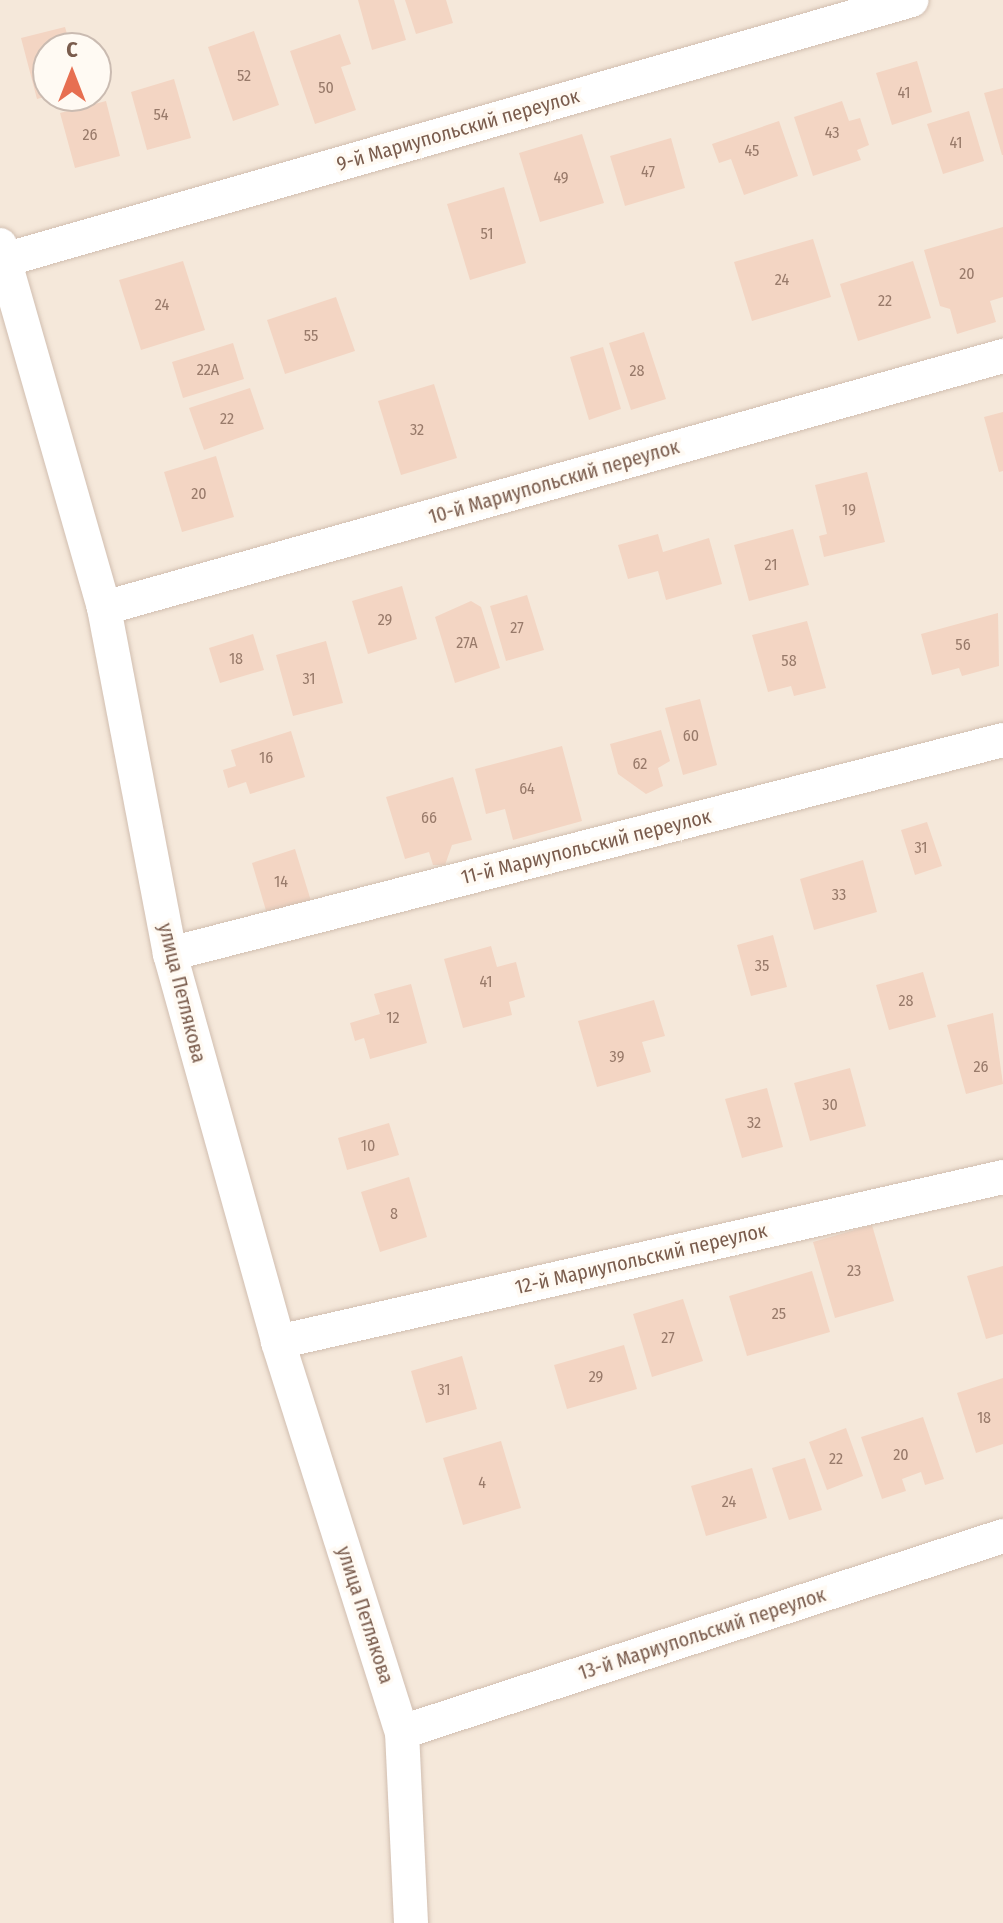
<!DOCTYPE html>
<html>
<head>
<meta charset="utf-8">
<style>
  body { margin:0 }
  #map { position:relative; width:1003px; height:1923px; overflow:hidden; background:#fdf6ec; font-family:"Fira Sans Condensed",sans-serif }
  div>[style] { position:absolute }
  [style*='--x'] { left:calc(var(--x)*1px); top:calc(var(--y)*1px); width:calc(var(--w)*1px); rotate:calc(var(--a)*1deg) }
  .residential>* { inset:0; background:#f5e8da }
  .building>* { inset:0; background:#f3d5c3 }
  .roads { filter:drop-shadow(0 0 2px #d1beb0) drop-shadow(0 0 2px #d1beb0) }
  .minor>* { height:34px; margin:-17px; padding:0 17px; transform-origin:17px; border-radius:17px; background:#fff }
  span { translate:-50% -50%; white-space:nowrap; text-align:center; line-height:1.15; -webkit-text-stroke:7px #fffaf3; paint-order:stroke }
  .number-label { font-size:16px; color:#987a6a }
  .number-label span { -webkit-text-stroke-width:0 }
  .street-label { font-size:20px; color:#7a5c4d }
  .north { position:absolute; left:32px; top:32px; width:80px; height:80px; box-sizing:border-box; background:#fffaf3; border:2px solid #cabbb1; border-radius:50%; rotate:0deg; font-size:22px; font-weight:700; line-height:32px; text-align:center; color:#7a5c4d }
  .north::after { content:''; display:block; margin:auto; width:28px; height:36px; background:#e76f51; clip-path:polygon(50% 0,100% 100%,50% 72%,0 100%) }
</style>
</head>
<body>
<div id="map">
  <div class="residential">
    <div style="clip-path:polygon(evenodd,0 0,1003px 0,1003px 1923px,0 1923px,0 0,48px 48px,96px 48px,96px 96px,48px 96px,48px 48px)"></div>
  </div>
  <div class="building">
    <div style="clip-path:polygon(358px 0,394px 0,406px 40px,372px 50px)"></div>
    <div style="clip-path:polygon(405px 0,446px 0,453px 23px,416px 34px)"></div>
    <div style="clip-path:polygon(65px 27px,71px 48px,48px 48px,48px 96px,37px 99px,21px 38px)"></div>
    <div style="clip-path:polygon(254px 31px,279px 105px,233px 121px,208px 47px)"></div>
    <div style="clip-path:polygon(340px 34px,351px 64px,341px 67px,356px 110px,315px 124px,290px 51px)"></div>
    <div style="clip-path:polygon(917px 61px,932px 112px,892px 125px,876px 73px)"></div>
    <div style="clip-path:polygon(174px 79px,191px 138px,147px 150px,131px 92px)"></div>
    <div style="clip-path:polygon(1003px 88px,1003px 155px,1002px 155px,984px 93px)"></div>
    <div style="clip-path:polygon(106px 101px,120px 156px,75px 168px,60px 113px)"></div>
    <div style="clip-path:polygon(842px 101px,849px 121px,860px 118px,869px 145px,857px 150px,861px 160px,813px 176px,794px 117px)"></div>
    <div style="clip-path:polygon(969px 111px,984px 161px,943px 174px,927px 124px)"></div>
    <div style="clip-path:polygon(779px 121px,798px 176px,744px 195px,731px 159px,719px 163px,712px 144px)"></div>
    <div style="clip-path:polygon(582px 134px,604px 203px,540px 222px,519px 153px)"></div>
    <div style="clip-path:polygon(671px 138px,685px 188px,625px 206px,610px 156px)"></div>
    <div style="clip-path:polygon(504px 187px,526px 263px,470px 280px,447px 204px)"></div>
    <div style="clip-path:polygon(1003px 227px,1003px 297px,990px 301px,996px 322px,957px 334px,950px 309px,940px 306px,924px 250px)"></div>
    <div style="clip-path:polygon(813px 239px,831px 297px,752px 321px,734px 262px)"></div>
    <div style="clip-path:polygon(183px 261px,205px 330px,141px 350px,119px 280px)"></div>
    <div style="clip-path:polygon(913px 261px,931px 318px,858px 341px,840px 284px)"></div>
    <div style="clip-path:polygon(336px 297px,355px 351px,285px 374px,267px 320px)"></div>
    <div style="clip-path:polygon(644px 332px,666px 399px,631px 410px,609px 343px)"></div>
    <div style="clip-path:polygon(233px 343px,244px 379px,183px 398px,172px 362px)"></div>
    <div style="clip-path:polygon(603px 347px,621px 409px,589px 420px,570px 357px)"></div>
    <div style="clip-path:polygon(434px 384px,457px 458px,401px 475px,378px 401px)"></div>
    <div style="clip-path:polygon(250px 388px,264px 429px,204px 450px,189px 408px)"></div>
    <div style="clip-path:polygon(1003px 412px,1003px 471px,999px 472px,984px 417px)"></div>
    <div style="clip-path:polygon(216px 456px,234px 517px,182px 532px,164px 472px)"></div>
    <div style="clip-path:polygon(867px 472px,885px 542px,824px 557px,819px 536px,827px 534px,815px 485px)"></div>
    <div style="clip-path:polygon(793px 529px,809px 585px,749px 601px,734px 545px)"></div>
    <div style="clip-path:polygon(658px 534px,663px 552px,709px 538px,722px 584px,666px 600px,658px 571px,628px 579px,618px 545px)"></div>
    <div style="clip-path:polygon(402px 586px,417px 639px,368px 654px,352px 601px)"></div>
    <div style="clip-path:polygon(527px 595px,544px 650px,506px 661px,490px 606px)"></div>
    <div style="clip-path:polygon(471px 601px,481px 607px,500px 668px,455px 683px,435px 617px)"></div>
    <div style="clip-path:polygon(998px 613px,999px 666px,962px 676px,959px 668px,932px 675px,921px 634px)"></div>
    <div style="clip-path:polygon(807px 621px,826px 688px,794px 696px,791px 686px,768px 692px,752px 635px)"></div>
    <div style="clip-path:polygon(253px 634px,264px 670px,220px 683px,209px 648px)"></div>
    <div style="clip-path:polygon(326px 641px,343px 703px,293px 716px,276px 655px)"></div>
    <div style="clip-path:polygon(700px 699px,717px 765px,683px 775px,665px 708px)"></div>
    <div style="clip-path:polygon(661px 730px,670px 761px,658px 768px,663px 786px,646px 794px,618px 774px,610px 744px)"></div>
    <div style="clip-path:polygon(291px 731px,305px 777px,250px 794px,246px 782px,228px 788px,223px 770px,236px 766px,231px 750px)"></div>
    <div style="clip-path:polygon(562px 746px,582px 821px,513px 840px,505px 809px,486px 814px,475px 769px)"></div>
    <div style="clip-path:polygon(453px 777px,472px 840px,452px 845px,445px 865px,433px 865px,429px 852px,405px 859px,386px 797px)"></div>
    <div style="clip-path:polygon(927px 822px,942px 866px,915px 875px,901px 830px)"></div>
    <div style="clip-path:polygon(295px 849px,311px 901px,267px 914px,252px 863px)"></div>
    <div style="clip-path:polygon(863px 860px,877px 912px,814px 930px,800px 879px)"></div>
    <div style="clip-path:polygon(773px 935px,787px 987px,751px 996px,737px 945px)"></div>
    <div style="clip-path:polygon(491px 946px,497px 967px,516px 962px,525px 997px,509px 1002px,512px 1015px,463px 1028px,444px 959px)"></div>
    <div style="clip-path:polygon(923px 972px,936px 1017px,889px 1030px,876px 985px)"></div>
    <div style="clip-path:polygon(411px 984px,427px 1043px,370px 1059px,364px 1038px,355px 1041px,350px 1023px,380px 1014px,374px 994px)"></div>
    <div style="clip-path:polygon(654px 1000px,665px 1036px,642px 1042px,651px 1072px,597px 1087px,578px 1021px)"></div>
    <div style="clip-path:polygon(993px 1013px,1003px 1084px,966px 1094px,947px 1025px)"></div>
    <div style="clip-path:polygon(850px 1068px,866px 1126px,810px 1141px,794px 1083px)"></div>
    <div style="clip-path:polygon(767px 1088px,783px 1147px,742px 1158px,725px 1099px)"></div>
    <div style="clip-path:polygon(389px 1123px,399px 1155px,347px 1170px,338px 1138px)"></div>
    <div style="clip-path:polygon(409px 1177px,427px 1237px,380px 1252px,361px 1192px)"></div>
    <div style="clip-path:polygon(872px 1225px,894px 1301px,835px 1318px,813px 1242px)"></div>
    <div style="clip-path:polygon(1003px 1266px,1003px 1334px,986px 1339px,967px 1276px)"></div>
    <div style="clip-path:polygon(812px 1271px,830px 1332px,747px 1356px,729px 1296px)"></div>
    <div style="clip-path:polygon(683px 1299px,703px 1361px,652px 1377px,633px 1314px)"></div>
    <div style="clip-path:polygon(624px 1345px,637px 1389px,567px 1409px,554px 1365px)"></div>
    <div style="clip-path:polygon(462px 1356px,477px 1409px,426px 1423px,411px 1371px)"></div>
    <div style="clip-path:polygon(1003px 1378px,1003px 1444px,976px 1453px,957px 1393px)"></div>
    <div style="clip-path:polygon(923px 1417px,944px 1479px,925px 1485px,921px 1472px,902px 1479px,906px 1491px,882px 1499px,861px 1437px)"></div>
    <div style="clip-path:polygon(846px 1428px,863px 1476px,827px 1490px,809px 1442px)"></div>
    <div style="clip-path:polygon(501px 1441px,521px 1508px,463px 1525px,443px 1458px)"></div>
    <div style="clip-path:polygon(805px 1458px,822px 1510px,789px 1520px,772px 1468px)"></div>
    <div style="clip-path:polygon(752px 1468px,767px 1518px,706px 1536px,691px 1486px)"></div>
  </div>
  <div class="roads">
    <div class="minor">
      <div style="--x:0;--y:245;--w:378;--a:74"></div>
      <div style="--x:104;--y:608;--w:352;--a:79.2"></div>
      <div style="--x:170;--y:954;--w:403;--a:74.4"></div>
      <div style="--x:278;--y:1342;--w:409;--a:72.4"></div>
      <div style="--x:402;--y:1732;--w:191;--a:87.3"></div>
      <div style="--x:4;--y:260;--w:944;--a:-15.98"></div>
      <div style="--x:104;--y:608;--w:934;--a:-15.66"></div>
      <div style="--x:170;--y:954;--w:860;--a:-14.41"></div>
      <div style="--x:278;--y:1342;--w:744;--a:-12.82"></div>
      <div style="--x:402;--y:1732;--w:632;--a:-18.06"></div>
    </div>
  </div>
  <div class="number-label">
    <span style="left:244px;top:76px">52</span>
    <span style="left:326px;top:88px">50</span>
    <span style="left:904px;top:93px">41</span>
    <span style="left:161px;top:115px">54</span>
    <span style="left:832px;top:133px">43</span>
    <span style="left:90px;top:135px">26</span>
    <span style="left:956px;top:143px">41</span>
    <span style="left:752px;top:151px">45</span>
    <span style="left:648px;top:172px">47</span>
    <span style="left:561px;top:178px">49</span>
    <span style="left:487px;top:234px">51</span>
    <span style="left:967px;top:274px">20</span>
    <span style="left:782px;top:280px">24</span>
    <span style="left:885px;top:301px">22</span>
    <span style="left:162px;top:305px">24</span>
    <span style="left:311px;top:336px">55</span>
    <span style="left:208px;top:370px">22А</span>
    <span style="left:637px;top:371px">28</span>
    <span style="left:227px;top:419px">22</span>
    <span style="left:417px;top:430px">32</span>
    <span style="left:199px;top:494px">20</span>
    <span style="left:849px;top:510px">19</span>
    <span style="left:771px;top:565px">21</span>
    <span style="left:385px;top:620px">29</span>
    <span style="left:517px;top:628px">27</span>
    <span style="left:467px;top:643px">27А</span>
    <span style="left:963px;top:645px">56</span>
    <span style="left:236px;top:659px">18</span>
    <span style="left:789px;top:661px">58</span>
    <span style="left:309px;top:679px">31</span>
    <span style="left:691px;top:736px">60</span>
    <span style="left:266px;top:758px">16</span>
    <span style="left:640px;top:764px">62</span>
    <span style="left:527px;top:789px">64</span>
    <span style="left:429px;top:818px">66</span>
    <span style="left:921px;top:848px">31</span>
    <span style="left:281px;top:882px">14</span>
    <span style="left:839px;top:895px">33</span>
    <span style="left:762px;top:966px">35</span>
    <span style="left:486px;top:982px">41</span>
    <span style="left:906px;top:1001px">28</span>
    <span style="left:393px;top:1018px">12</span>
    <span style="left:617px;top:1057px">39</span>
    <span style="left:981px;top:1067px">26</span>
    <span style="left:830px;top:1105px">30</span>
    <span style="left:754px;top:1123px">32</span>
    <span style="left:368px;top:1146px">10</span>
    <span style="left:394px;top:1214px">8</span>
    <span style="left:854px;top:1271px">23</span>
    <span style="left:779px;top:1314px">25</span>
    <span style="left:668px;top:1338px">27</span>
    <span style="left:596px;top:1377px">29</span>
    <span style="left:444px;top:1390px">31</span>
    <span style="left:984px;top:1418px">18</span>
    <span style="left:901px;top:1455px">20</span>
    <span style="left:836px;top:1459px">22</span>
    <span style="left:482px;top:1483px">4</span>
    <span style="left:729px;top:1502px">24</span>
  </div>
  <div class="street-label">
    <span style="left:458px;top:130px;rotate:-16deg">9-й Мариупольский переулок</span>
    <span style="left:554px;top:482px;rotate:-16deg">10-й Мариупольский переулок</span>
    <span style="left:586px;top:847px;rotate:-14deg">11-й Мариупольский переулок</span>
    <span style="left:182px;top:993px;rotate:76deg">улица Петлякова</span>
    <span style="left:641px;top:1259px;rotate:-13deg">12-й Мариупольский переулок</span>
    <span style="left:365px;top:1615px;rotate:72deg">улица Петлякова</span>
    <span style="left:702px;top:1634px;rotate:-18deg">13-й Мариупольский переулок</span>
  </div>
  <div class="north">С</div>
</div>
</body>
</html>
